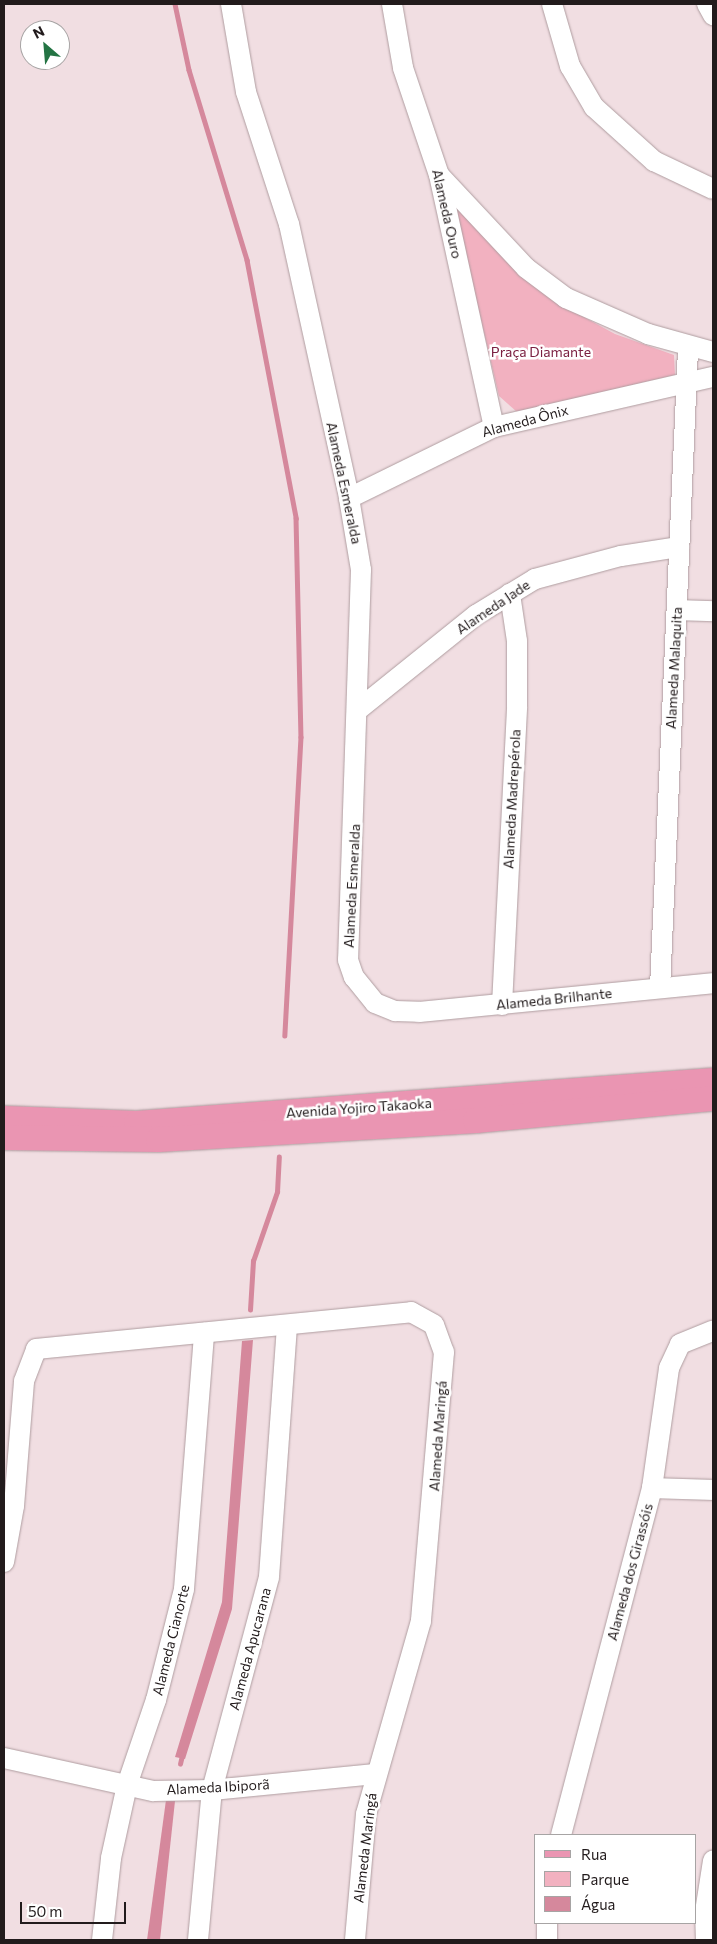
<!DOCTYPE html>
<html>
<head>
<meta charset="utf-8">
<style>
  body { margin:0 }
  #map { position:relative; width:717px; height:1944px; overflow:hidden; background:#f1dee2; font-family:Commissioner,sans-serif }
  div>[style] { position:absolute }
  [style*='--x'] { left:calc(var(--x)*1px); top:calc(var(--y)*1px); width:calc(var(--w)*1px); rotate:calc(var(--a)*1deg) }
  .green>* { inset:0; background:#f2b1c0 }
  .water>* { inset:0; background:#d5889c }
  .stream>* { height:4.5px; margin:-2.25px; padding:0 2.25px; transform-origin:2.25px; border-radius:2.25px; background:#d5889c }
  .roads { filter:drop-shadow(0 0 1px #af9da0) drop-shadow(0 0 1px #af9da0) }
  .minor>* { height:20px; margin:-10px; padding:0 10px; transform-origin:10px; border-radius:10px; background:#fff }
  .major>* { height:25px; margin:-12.5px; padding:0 12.5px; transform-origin:12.5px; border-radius:12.5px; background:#ea95b2 }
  span { translate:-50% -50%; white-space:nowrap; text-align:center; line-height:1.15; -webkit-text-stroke:5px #fff; paint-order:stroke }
  .street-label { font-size:14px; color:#221b1c }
  .park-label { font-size:14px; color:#7b2041 }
  .frame { position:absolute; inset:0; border:5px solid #221b1c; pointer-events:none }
  .legend { position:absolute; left:534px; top:1834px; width:162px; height:90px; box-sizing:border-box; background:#fff; border:1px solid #a7a4a4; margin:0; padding:6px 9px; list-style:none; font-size:15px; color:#221b1c }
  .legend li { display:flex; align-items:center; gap:10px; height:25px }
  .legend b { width:25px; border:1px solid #a7a4a4 }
  .north { position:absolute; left:20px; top:20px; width:50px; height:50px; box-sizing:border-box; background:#fff; border:1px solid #a7a4a4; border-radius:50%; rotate:333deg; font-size:14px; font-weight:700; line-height:20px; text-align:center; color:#221b1c }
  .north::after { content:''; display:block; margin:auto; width:18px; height:22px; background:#247444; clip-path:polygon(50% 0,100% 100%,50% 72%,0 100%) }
  .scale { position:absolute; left:20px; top:1902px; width:106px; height:22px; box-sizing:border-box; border:2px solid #221b1c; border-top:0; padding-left:6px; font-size:15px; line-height:18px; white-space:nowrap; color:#221b1c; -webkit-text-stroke:4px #fff; paint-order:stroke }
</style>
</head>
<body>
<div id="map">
  <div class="green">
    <div style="clip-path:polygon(452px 197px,558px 303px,615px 334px,674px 355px,675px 375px,517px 412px,499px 396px)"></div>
  </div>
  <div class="water">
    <div style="clip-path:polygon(253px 1340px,232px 1609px,185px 1759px,175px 1757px,222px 1602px,242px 1341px)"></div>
    <div style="clip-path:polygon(166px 1800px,175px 1801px,160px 1940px,147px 1940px)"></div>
  </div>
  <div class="stream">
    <div style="--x:175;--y:4;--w:67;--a:78"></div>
    <div style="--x:189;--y:70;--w:199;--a:73"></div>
    <div style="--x:247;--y:260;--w:263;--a:79.2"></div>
    <div style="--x:296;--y:518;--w:219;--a:88.7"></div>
    <div style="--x:301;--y:737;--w:299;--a:93.1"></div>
    <div style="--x:250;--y:1310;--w:49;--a:-86.5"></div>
    <div style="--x:253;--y:1261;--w:73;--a:-70.8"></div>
    <div style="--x:277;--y:1192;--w:35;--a:-87"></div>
    <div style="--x:180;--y:1764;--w:9;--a:-77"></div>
  </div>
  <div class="roads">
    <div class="minor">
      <div style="--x:231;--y:4;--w:89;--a:80.3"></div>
      <div style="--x:246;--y:92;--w:139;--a:72"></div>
      <div style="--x:289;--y:224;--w:280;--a:77.6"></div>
      <div style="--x:349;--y:498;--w:73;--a:80.5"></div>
      <div style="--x:361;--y:570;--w:390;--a:91.9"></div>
      <div style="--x:348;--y:960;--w:18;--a:71"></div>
      <div style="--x:354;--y:977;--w:33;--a:51"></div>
      <div style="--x:375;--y:1003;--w:22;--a:22"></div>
      <div style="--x:395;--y:1011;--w:24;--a:2"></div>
      <div style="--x:419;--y:1012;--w:295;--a:-5.6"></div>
      <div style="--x:392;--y:4;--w:65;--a:80.2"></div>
      <div style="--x:403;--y:68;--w:113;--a:71.4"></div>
      <div style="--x:439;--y:175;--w:258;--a:77.7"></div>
      <div style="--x:552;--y:4;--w:65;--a:73.8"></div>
      <div style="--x:570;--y:66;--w:48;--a:59.7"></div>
      <div style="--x:594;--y:107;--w:81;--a:42"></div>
      <div style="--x:654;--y:161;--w:65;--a:25.4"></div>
      <div style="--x:707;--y:4;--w:13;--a:61"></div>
      <div style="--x:440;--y:176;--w:126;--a:46.9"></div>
      <div style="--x:526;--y:268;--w:50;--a:36.9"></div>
      <div style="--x:566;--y:298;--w:90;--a:23.7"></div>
      <div style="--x:648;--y:334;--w:67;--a:15.5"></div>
      <div style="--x:349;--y:498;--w:161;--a:-26.1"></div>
      <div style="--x:494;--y:427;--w:225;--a:-12.9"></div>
      <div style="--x:677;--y:610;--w:36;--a:2"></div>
      <div style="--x:359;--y:709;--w:150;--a:-38.8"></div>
      <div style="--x:476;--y:615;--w:69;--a:-31.4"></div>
      <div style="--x:535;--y:579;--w:89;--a:-15"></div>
      <div style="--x:621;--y:556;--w:59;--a:-8.8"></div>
      <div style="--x:660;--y:988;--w:641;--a:-87.49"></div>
      <div style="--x:502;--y:1005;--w:299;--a:-87.1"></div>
      <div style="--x:517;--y:706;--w:65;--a:-90"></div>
      <div style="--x:517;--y:641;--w:48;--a:-98.5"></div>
      <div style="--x:652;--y:1488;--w:61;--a:1.9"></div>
      <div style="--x:4;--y:1562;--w:57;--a:-79.9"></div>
      <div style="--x:14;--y:1506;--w:125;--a:-85.4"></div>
      <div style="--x:24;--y:1381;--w:34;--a:-69"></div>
      <div style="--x:36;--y:1349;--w:377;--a:-5.6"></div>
      <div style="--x:411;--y:1312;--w:26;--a:29"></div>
      <div style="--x:434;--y:1325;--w:29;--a:70"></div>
      <div style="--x:444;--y:1352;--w:270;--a:94.9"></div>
      <div style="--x:421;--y:1621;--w:201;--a:105.9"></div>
      <div style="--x:366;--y:1814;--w:126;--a:95"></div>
      <div style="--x:4;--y:1758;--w:153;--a:12.5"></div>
      <div style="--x:153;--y:1791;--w:59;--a:-1"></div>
      <div style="--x:212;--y:1790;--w:164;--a:-5.6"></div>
      <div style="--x:561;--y:1835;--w:359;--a:-75.3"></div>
      <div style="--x:652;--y:1488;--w:121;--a:-81.9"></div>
      <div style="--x:669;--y:1368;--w:26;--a:-65"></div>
      <div style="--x:680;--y:1344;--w:35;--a:-22"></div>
      <div style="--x:547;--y:1923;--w:17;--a:90"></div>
      <div style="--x:102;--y:1940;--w:82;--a:-83.7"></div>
      <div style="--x:111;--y:1858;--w:75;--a:-77.6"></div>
      <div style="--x:127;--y:1785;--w:90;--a:-71.2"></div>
      <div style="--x:156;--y:1700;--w:114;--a:-75.8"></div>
      <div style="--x:184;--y:1589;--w:257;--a:-85.5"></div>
      <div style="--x:198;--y:1940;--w:151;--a:-84.7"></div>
      <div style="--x:212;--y:1790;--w:220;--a:-75"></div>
      <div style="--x:269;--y:1577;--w:252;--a:-85.9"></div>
      <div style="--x:706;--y:1940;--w:28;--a:-92"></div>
      <div style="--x:705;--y:1912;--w:52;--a:-81.1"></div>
    </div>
    <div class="major">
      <div style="--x:4;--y:1118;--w:132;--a:2.2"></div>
      <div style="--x:136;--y:1123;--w:579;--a:-4.26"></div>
      <div style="--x:4;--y:1137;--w:154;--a:0.7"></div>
      <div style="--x:158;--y:1139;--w:318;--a:-3.4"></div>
      <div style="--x:475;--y:1120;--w:239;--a:-5.3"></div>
    </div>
  </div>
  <div class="street-label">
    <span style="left:447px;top:214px;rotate:77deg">Alameda Ouro</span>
    <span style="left:525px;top:421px;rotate:-15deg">Alameda Ônix</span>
    <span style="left:344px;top:483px;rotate:78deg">Alameda Esmeralda</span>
    <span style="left:493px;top:607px;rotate:-34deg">Alameda Jade</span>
    <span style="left:674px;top:668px;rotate:-87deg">Alameda Malaquita</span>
    <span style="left:512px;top:799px;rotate:-87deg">Alameda Madrepérola</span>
    <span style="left:352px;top:886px;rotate:-87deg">Alameda Esmeralda</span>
    <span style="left:554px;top:999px;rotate:-6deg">Alameda Brilhante</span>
    <span style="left:359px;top:1108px;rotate:-4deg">Avenida Yojiro Takaoka</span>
    <span style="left:438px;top:1436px;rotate:-86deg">Alameda Maringá</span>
    <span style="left:630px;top:1572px;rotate:-75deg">Alameda dos Girassóis</span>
    <span style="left:171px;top:1640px;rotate:-76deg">Alameda Cianorte</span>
    <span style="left:250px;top:1649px;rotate:-75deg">Alameda Apucarana</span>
    <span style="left:218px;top:1787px;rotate:-3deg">Alameda Ibiporã</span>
    <span style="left:365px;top:1848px;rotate:-83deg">Alameda Maringá</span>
  </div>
  <div class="park-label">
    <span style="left:541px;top:352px">Praça Diamante</span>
  </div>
  <div class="frame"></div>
  <ul class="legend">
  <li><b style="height:6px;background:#ea95b2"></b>Rua</li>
  <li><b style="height:14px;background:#f2b1c0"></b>Parque</li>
  <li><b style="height:14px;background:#d5889c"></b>Água</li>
  </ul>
  <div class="north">N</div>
  <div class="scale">50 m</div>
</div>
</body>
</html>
